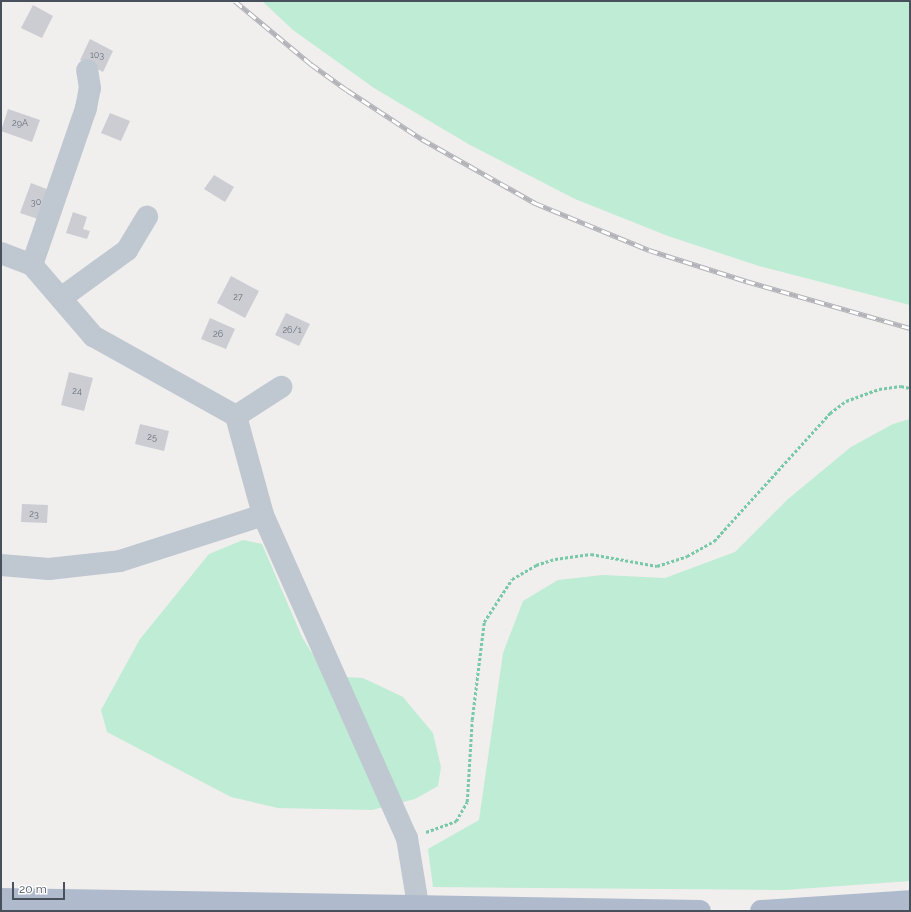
<!DOCTYPE html>
<html>
<head>
<meta charset="utf-8">
<style>
  body { margin:0 }
  #map { position:relative; width:911px; height:912px; overflow:hidden; background:#f1eeee; font-family:Raleway,sans-serif }
  div>[style] { position:absolute }
  [style*='--x'] { left:calc(var(--x)*1px); top:calc(var(--y)*1px); width:calc(var(--w)*1px); rotate:calc(var(--a)*1deg) }
  .green>* { inset:0; background:#beecd4 }
  .building>* { inset:0; background:#cbcdd3 }
  .path>* { height:2.5px; margin-top:-1.25px; transform-origin:0; background:repeating-linear-gradient(90deg,#78c9a8 0 3px,transparent 0 5px) }
  .minor>* { height:22px; margin:-11px; padding:0 11px; transform-origin:11px; border-radius:11px; background:#bfc7d0 }
  .major>* { height:22px; margin:-11px; padding:0 11px; transform-origin:11px; border-radius:11px; background:#afbbcc }
  .rail>* { height:4.5px; margin-top:-2.25px; transform-origin:0; background:repeating-linear-gradient(90deg,#fff 0 9px,#b1b3b8 0 18px); box-sizing:border-box; border-block:1px solid #b1b3b8 }
  span { translate:-50% -50%; white-space:nowrap; text-align:center; line-height:1.15; -webkit-text-stroke:3.5px #fff; paint-order:stroke }
  .number-label { font-size:9px; color:#686f79 }
  .number-label span { -webkit-text-stroke-width:0 }
  .frame { position:absolute; inset:0; border:2px solid #47505b; pointer-events:none }
  .scale { position:absolute; left:12px; top:882px; width:53px; height:18px; box-sizing:border-box; border:2px solid #47505b; border-top:0; padding-left:5px; font-size:12px; line-height:14px; white-space:nowrap; color:#47505b; -webkit-text-stroke:3px #fff; paint-order:stroke }
</style>
</head>
<body>
<div id="map">
  <div class="green">
    <div style="clip-path:polygon(262px 1px,910px 1px,910px 305px,759px 266px,668px 236px,575px 199px,470px 145px,374px 88px,293px 30px)"></div>
    <div style="clip-path:polygon(910px 419px,910px 881px,784px 890px,433px 887px,428px 849px,479px 820px,503px 653px,523px 601px,558px 580px,603px 575px,665px 578px,735px 552px,788px 499px,851px 447px,893px 424px)"></div>
    <div style="clip-path:polygon(243px 540px,262px 544px,302px 637px,326px 676px,363px 678px,403px 697px,433px 733px,441px 767px,438px 786px,415px 799px,372px 810px,278px 808px,231px 797px,107px 732px,101px 710px,140px 639px,209px 554px)"></div>
  </div>
  <div class="building">
    <div style="clip-path:polygon(33px 5px,53px 16px,42px 38px,21px 28px)"></div>
    <div style="clip-path:polygon(90px 39px,113px 51px,103px 72px,80px 60px)"></div>
    <div style="clip-path:polygon(8px 109px,40px 120px,32px 142px,1px 131px)"></div>
    <div style="clip-path:polygon(110px 113px,130px 121px,121px 141px,101px 133px)"></div>
    <div style="clip-path:polygon(214px 175px,234px 187px,225px 202px,204px 189px)"></div>
    <div style="clip-path:polygon(31px 183px,52px 191px,41px 220px,20px 213px)"></div>
    <div style="clip-path:polygon(73px 212px,87px 217px,83px 229px,90px 231px,87px 239px,66px 233px)"></div>
    <div style="clip-path:polygon(231px 276px,259px 291px,245px 318px,217px 303px)"></div>
    <div style="clip-path:polygon(286px 313px,310px 324px,299px 346px,275px 335px)"></div>
    <div style="clip-path:polygon(210px 318px,235px 329px,226px 349px,201px 339px)"></div>
    <div style="clip-path:polygon(69px 372px,93px 378px,84px 411px,61px 405px)"></div>
    <div style="clip-path:polygon(140px 424px,169px 431px,164px 451px,135px 444px)"></div>
    <div style="clip-path:polygon(22px 504px,48px 505px,47px 523px,21px 522px)"></div>
  </div>
  <div class="path">
    <div style="--x:426;--y:832;--w:32;--a:-20"></div>
    <div style="--x:456;--y:821;--w:22;--a:-60"></div>
    <div style="--x:467;--y:802;--w:82;--a:-86.5"></div>
    <div style="--x:472;--y:720;--w:99;--a:-83"></div>
    <div style="--x:484;--y:622;--w:51;--a:-56.9"></div>
    <div style="--x:512;--y:579;--w:28;--a:-30"></div>
    <div style="--x:536;--y:565;--w:20;--a:-18"></div>
    <div style="--x:555;--y:559;--w:36;--a:-8"></div>
    <div style="--x:591;--y:554;--w:67;--a:10.3"></div>
    <div style="--x:657;--y:566;--w:32;--a:-18"></div>
    <div style="--x:687;--y:556;--w:31;--a:-29"></div>
    <div style="--x:714;--y:541;--w:173;--a:-47.8"></div>
    <div style="--x:830;--y:413;--w:20;--a:-37"></div>
    <div style="--x:846;--y:401;--w:35;--a:-20"></div>
    <div style="--x:879;--y:389;--w:22;--a:-8"></div>
    <div style="--x:901;--y:386;--w:9;--a:13"></div>
  </div>
  <div class="minor">
    <div style="--x:1;--y:253;--w:33;--a:21"></div>
    <div style="--x:32;--y:265;--w:94;--a:49.3"></div>
    <div style="--x:93;--y:336;--w:164;--a:29.2"></div>
    <div style="--x:236;--y:416;--w:54;--a:-32.8"></div>
    <div style="--x:32;--y:265;--w:166;--a:-71"></div>
    <div style="--x:86;--y:108;--w:20;--a:-79"></div>
    <div style="--x:90;--y:88;--w:18;--a:-99"></div>
    <div style="--x:61;--y:298;--w:82;--a:-36"></div>
    <div style="--x:127;--y:250;--w:39;--a:-59"></div>
    <div style="--x:236;--y:416;--w:103;--a:74.7"></div>
    <div style="--x:263;--y:515;--w:354;--a:66"></div>
    <div style="--x:407;--y:838;--w:74;--a:80.7"></div>
    <div style="--x:1;--y:565;--w:48;--a:4.8"></div>
    <div style="--x:49;--y:569;--w:71;--a:-6.4"></div>
    <div style="--x:120;--y:561;--w:150;--a:-17.8"></div>
  </div>
  <div class="major">
    <div style="--x:1;--y:899;--w:699;--a:0.98"></div>
    <div style="--x:761;--y:911;--w:149;--a:-3.8"></div>
  </div>
  <div class="rail">
    <div style="--x:235;--y:1;--w:99;--a:39.7"></div>
    <div style="--x:311;--y:64;--w:44;--a:35.8"></div>
    <div style="--x:347;--y:90;--w:90;--a:33.2"></div>
    <div style="--x:422;--y:139;--w:130;--a:29.5"></div>
    <div style="--x:535;--y:203;--w:123;--a:22.4"></div>
    <div style="--x:649;--y:250;--w:102;--a:17.7"></div>
    <div style="--x:746;--y:281;--w:171;--a:16"></div>
  </div>
  <div class="number-label">
    <span style="left:97px;top:55px">103</span>
    <span style="left:20px;top:123px">29А</span>
    <span style="left:36px;top:202px">30</span>
    <span style="left:238px;top:297px">27</span>
    <span style="left:292px;top:330px">26/1</span>
    <span style="left:218px;top:334px">26</span>
    <span style="left:77px;top:391px">24</span>
    <span style="left:152px;top:437px">25</span>
    <span style="left:34px;top:514px">23</span>
  </div>
  <div class="frame"></div>
  <div class="scale">20 m</div>
</div>
</body>
</html>
